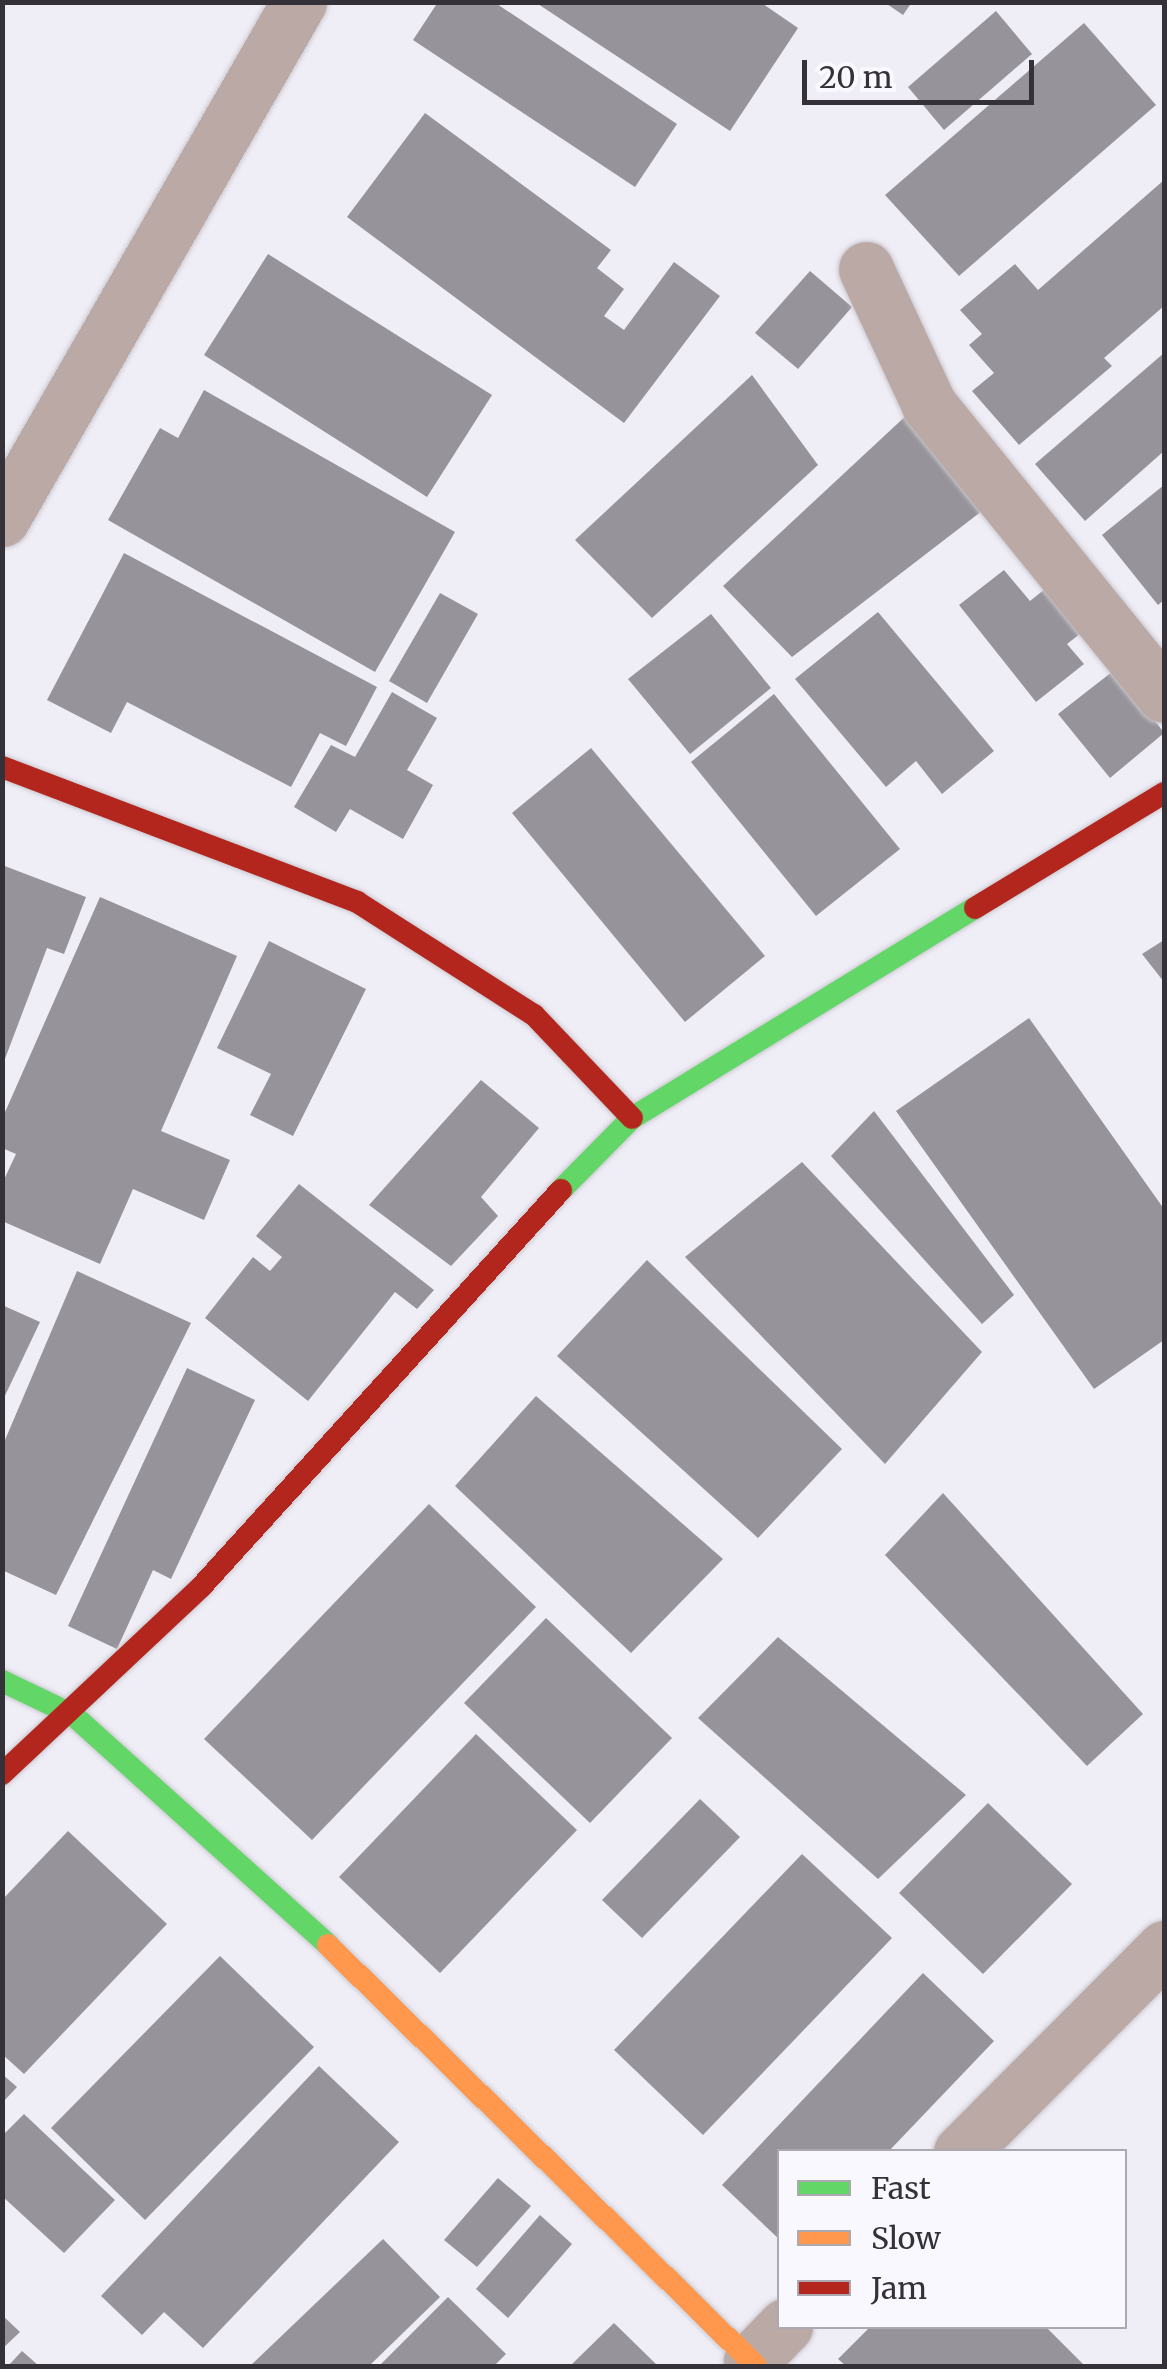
<!DOCTYPE html>
<html>
<head>
<meta charset="utf-8">
<style>
  body { margin:0 }
  #map { position:relative; width:1167px; height:2369px; overflow:hidden; background:#efedf6; font-family:Merriweather,serif }
  div>[style] { position:absolute }
  [style*='--x'] { left:calc(var(--x)*1px); top:calc(var(--y)*1px); width:calc(var(--w)*1px); rotate:calc(var(--a)*1deg) }
  .building>* { inset:0; background:#96949a }
  .roads { filter:drop-shadow(0 0 2px #cac8cf) drop-shadow(0 0 2px #cac8cf) }
  .street>* { height:55px; margin:-27.5px; padding:0 27.5px; transform-origin:27.5px; border-radius:27.5px; background:#bba9a5 }
  .fast>* { height:22px; margin:-11px; padding:0 11px; transform-origin:11px; border-radius:11px; background:#63d668 }
  .slow>* { height:22px; margin:-11px; padding:0 11px; transform-origin:11px; border-radius:11px; background:#ff974d }
  .jam>* { height:22px; margin:-11px; padding:0 11px; transform-origin:11px; border-radius:11px; background:#b3261e }
  span { translate:-50% -50%; white-space:nowrap; text-align:center; line-height:1.15; -webkit-text-stroke:10px #faf8ff; paint-order:stroke }
  .frame { position:absolute; inset:0; border:5px solid #343238; pointer-events:none }
  .legend { position:absolute; left:777px; top:2149px; width:350px; height:180px; box-sizing:border-box; background:#faf8ff; border:2px solid #aba9af; margin:0; padding:12px 18px; list-style:none; font-size:30px; color:#343238 }
  .legend li { display:flex; align-items:center; gap:20px; height:50px }
  .legend b { width:50px; border:2px solid #aba9af }
  .scale { position:absolute; left:802px; top:60px; width:232px; height:45px; box-sizing:border-box; border:5px solid #343238; border-top:0; padding-left:12px; font-size:30px; line-height:35px; white-space:nowrap; color:#343238; -webkit-text-stroke:8px #faf8ff; paint-order:stroke }
</style>
</head>
<body>
<div id="map">
  <div class="building">
    <div style="clip-path:polygon(438px 2px,494px 2px,677px 124px,635px 187px,413px 40px)"></div>
    <div style="clip-path:polygon(535px 2px,760px 2px,798px 28px,730px 131px)"></div>
    <div style="clip-path:polygon(884px 2px,912px 2px,903px 15px)"></div>
    <div style="clip-path:polygon(996px 11px,1032px 54px,944px 130px,908px 87px)"></div>
    <div style="clip-path:polygon(1084px 23px,1156px 105px,959px 276px,885px 195px)"></div>
    <div style="clip-path:polygon(425px 113px,611px 250px,597px 268px,624px 289px,604px 316px,624px 330px,674px 262px,720px 296px,624px 423px,347px 217px)"></div>
    <div style="clip-path:polygon(1164px 180px,1164px 306px,1104px 358px,1112px 366px,1019px 445px,972px 391px,994px 373px,969px 345px,982px 334px,960px 310px,1015px 264px,1038px 290px)"></div>
    <div style="clip-path:polygon(268px 254px,492px 395px,427px 497px,204px 355px)"></div>
    <div style="clip-path:polygon(810px 271px,852px 307px,798px 369px,755px 333px)"></div>
    <div style="clip-path:polygon(1164px 353px,1164px 451px,1085px 521px,1035px 464px)"></div>
    <div style="clip-path:polygon(752px 375px,818px 465px,652px 618px,575px 540px)"></div>
    <div style="clip-path:polygon(204px 390px,455px 532px,375px 672px,108px 520px,160px 428px,178px 438px)"></div>
    <div style="clip-path:polygon(910px 412px,991px 504px,792px 657px,723px 586px)"></div>
    <div style="clip-path:polygon(1164px 485px,1164px 600px,1158px 605px,1102px 535px)"></div>
    <div style="clip-path:polygon(124px 553px,377px 687px,346px 746px,320px 733px,291px 787px,127px 702px,111px 733px,47px 700px)"></div>
    <div style="clip-path:polygon(1004px 570px,1030px 601px,1055px 581px,1090px 626px,1067px 644px,1084px 664px,1036px 702px,959px 605px)"></div>
    <div style="clip-path:polygon(440px 593px,478px 614px,427px 703px,389px 681px)"></div>
    <div style="clip-path:polygon(878px 612px,994px 751px,942px 794px,916px 761px,886px 787px,795px 679px)"></div>
    <div style="clip-path:polygon(711px 614px,771px 688px,690px 754px,628px 679px)"></div>
    <div style="clip-path:polygon(1117px 668px,1164px 733px,1110px 778px,1058px 714px)"></div>
    <div style="clip-path:polygon(392px 692px,437px 718px,407px 770px,433px 785px,403px 839px,350px 809px,336px 832px,294px 807px,331px 745px,355px 757px)"></div>
    <div style="clip-path:polygon(774px 694px,900px 849px,816px 916px,691px 762px)"></div>
    <div style="clip-path:polygon(591px 748px,765px 956px,685px 1022px,512px 813px)"></div>
    <div style="clip-path:polygon(2px 865px,86px 897px,64px 954px,47px 948px,3px 1064px)"></div>
    <div style="clip-path:polygon(100px 897px,237px 956px,161px 1131px,230px 1160px,204px 1220px,133px 1189px,100px 1264px,2px 1221px,2px 1184px,16px 1154px,2px 1148px,2px 1119px)"></div>
    <div style="clip-path:polygon(1164px 940px,1164px 982px,1142px 954px)"></div>
    <div style="clip-path:polygon(269px 941px,366px 989px,293px 1136px,250px 1115px,271px 1074px,217px 1048px)"></div>
    <div style="clip-path:polygon(1029px 1018px,1164px 1209px,1164px 1340px,1094px 1389px,896px 1111px)"></div>
    <div style="clip-path:polygon(481px 1080px,539px 1128px,481px 1197px,498px 1216px,451px 1266px,369px 1205px)"></div>
    <div style="clip-path:polygon(874px 1111px,1014px 1295px,982px 1324px,831px 1156px)"></div>
    <div style="clip-path:polygon(802px 1162px,982px 1352px,885px 1464px,685px 1257px)"></div>
    <div style="clip-path:polygon(299px 1184px,434px 1290px,417px 1309px,395px 1292px,308px 1401px,205px 1318px,253px 1257px,270px 1271px,282px 1257px,256px 1236px)"></div>
    <div style="clip-path:polygon(647px 1260px,842px 1449px,758px 1538px,557px 1356px)"></div>
    <div style="clip-path:polygon(77px 1271px,191px 1323px,56px 1595px,2px 1570px,2px 1447px)"></div>
    <div style="clip-path:polygon(2px 1305px,40px 1322px,2px 1402px)"></div>
    <div style="clip-path:polygon(187px 1368px,255px 1400px,171px 1579px,153px 1570px,117px 1649px,68px 1626px)"></div>
    <div style="clip-path:polygon(536px 1396px,723px 1559px,631px 1653px,455px 1486px)"></div>
    <div style="clip-path:polygon(943px 1493px,1143px 1714px,1087px 1766px,885px 1555px)"></div>
    <div style="clip-path:polygon(429px 1504px,536px 1607px,312px 1840px,204px 1739px)"></div>
    <div style="clip-path:polygon(546px 1618px,672px 1738px,590px 1823px,464px 1703px)"></div>
    <div style="clip-path:polygon(778px 1637px,966px 1795px,878px 1879px,698px 1718px)"></div>
    <div style="clip-path:polygon(476px 1734px,577px 1830px,440px 1973px,339px 1877px)"></div>
    <div style="clip-path:polygon(700px 1799px,740px 1837px,642px 1938px,602px 1900px)"></div>
    <div style="clip-path:polygon(988px 1803px,1072px 1884px,983px 1974px,899px 1893px)"></div>
    <div style="clip-path:polygon(68px 1831px,167px 1924px,24px 2074px,2px 2054px,2px 1900px)"></div>
    <div style="clip-path:polygon(802px 1854px,892px 1938px,703px 2135px,614px 2050px)"></div>
    <div style="clip-path:polygon(220px 1956px,314px 2047px,145px 2220px,51px 2128px)"></div>
    <div style="clip-path:polygon(923px 1973px,994px 2041px,888px 2152px,780px 2152px,780px 2240px,722px 2185px)"></div>
    <div style="clip-path:polygon(319px 2066px,399px 2142px,203px 2348px,164px 2312px,142px 2335px,101px 2296px)"></div>
    <div style="clip-path:polygon(2px 2074px,17px 2087px,2px 2103px)"></div>
    <div style="clip-path:polygon(24px 2114px,115px 2200px,64px 2253px,2px 2196px,2px 2136px)"></div>
    <div style="clip-path:polygon(498px 2178px,531px 2206px,477px 2267px,444px 2240px)"></div>
    <div style="clip-path:polygon(540px 2215px,572px 2244px,508px 2318px,476px 2289px)"></div>
    <div style="clip-path:polygon(383px 2239px,440px 2297px,369px 2366px,250px 2366px)"></div>
    <div style="clip-path:polygon(448px 2297px,506px 2354px,494px 2366px,379px 2366px)"></div>
    <div style="clip-path:polygon(2px 2315px,20px 2332px,2px 2349px)"></div>
    <div style="clip-path:polygon(614px 2323px,658px 2366px,570px 2366px)"></div>
    <div style="clip-path:polygon(871px 2326px,1045px 2326px,1085px 2366px,846px 2366px,838px 2359px)"></div>
    <div style="clip-path:polygon(22px 2351px,39px 2366px,8px 2366px)"></div>
  </div>
  <div class="roads">
    <div class="street">
      <div style="--x:866;--y:269;--w:150;--a:65.1"></div>
      <div style="--x:929;--y:405;--w:373;--a:51"></div>
      <div style="--x:2;--y:519;--w:596;--a:-60.12"></div>
      <div style="--x:961;--y:2152;--w:288;--a:-45.1"></div>
      <div style="--x:751;--y:2361;--w:49;--a:-45.8"></div>
    </div>
    <div class="fast">
      <div style="--x:561;--y:1190;--w:101;--a:-45.4"></div>
      <div style="--x:632;--y:1118;--w:402;--a:-31.5"></div>
      <div style="--x:2;--y:1681;--w:79;--a:25.6"></div>
      <div style="--x:73;--y:1715;--w:343;--a:42"></div>
    </div>
    <div class="slow">
      <div style="--x:328;--y:1945;--w:600;--a:44.53"></div>
    </div>
    <div class="jam">
      <div style="--x:2;--y:767;--w:380;--a:20.8"></div>
      <div style="--x:357;--y:902;--w:210;--a:32.6"></div>
      <div style="--x:534;--y:1015;--w:142;--a:46.4"></div>
      <div style="--x:975;--y:908;--w:221;--a:-31.3"></div>
      <div style="--x:2;--y:1774;--w:273;--a:-43.2"></div>
      <div style="--x:201;--y:1587;--w:536;--a:-47.8"></div>
    </div>
  </div>
  <div class="frame"></div>
  <ul class="legend">
  <li><b style="height:12px;background:#63d668"></b>Fast</li>
  <li><b style="height:12px;background:#ff974d"></b>Slow</li>
  <li><b style="height:12px;background:#b3261e"></b>Jam</li>
  </ul>
  <div class="scale">20 m</div>
</div>
</body>
</html>
